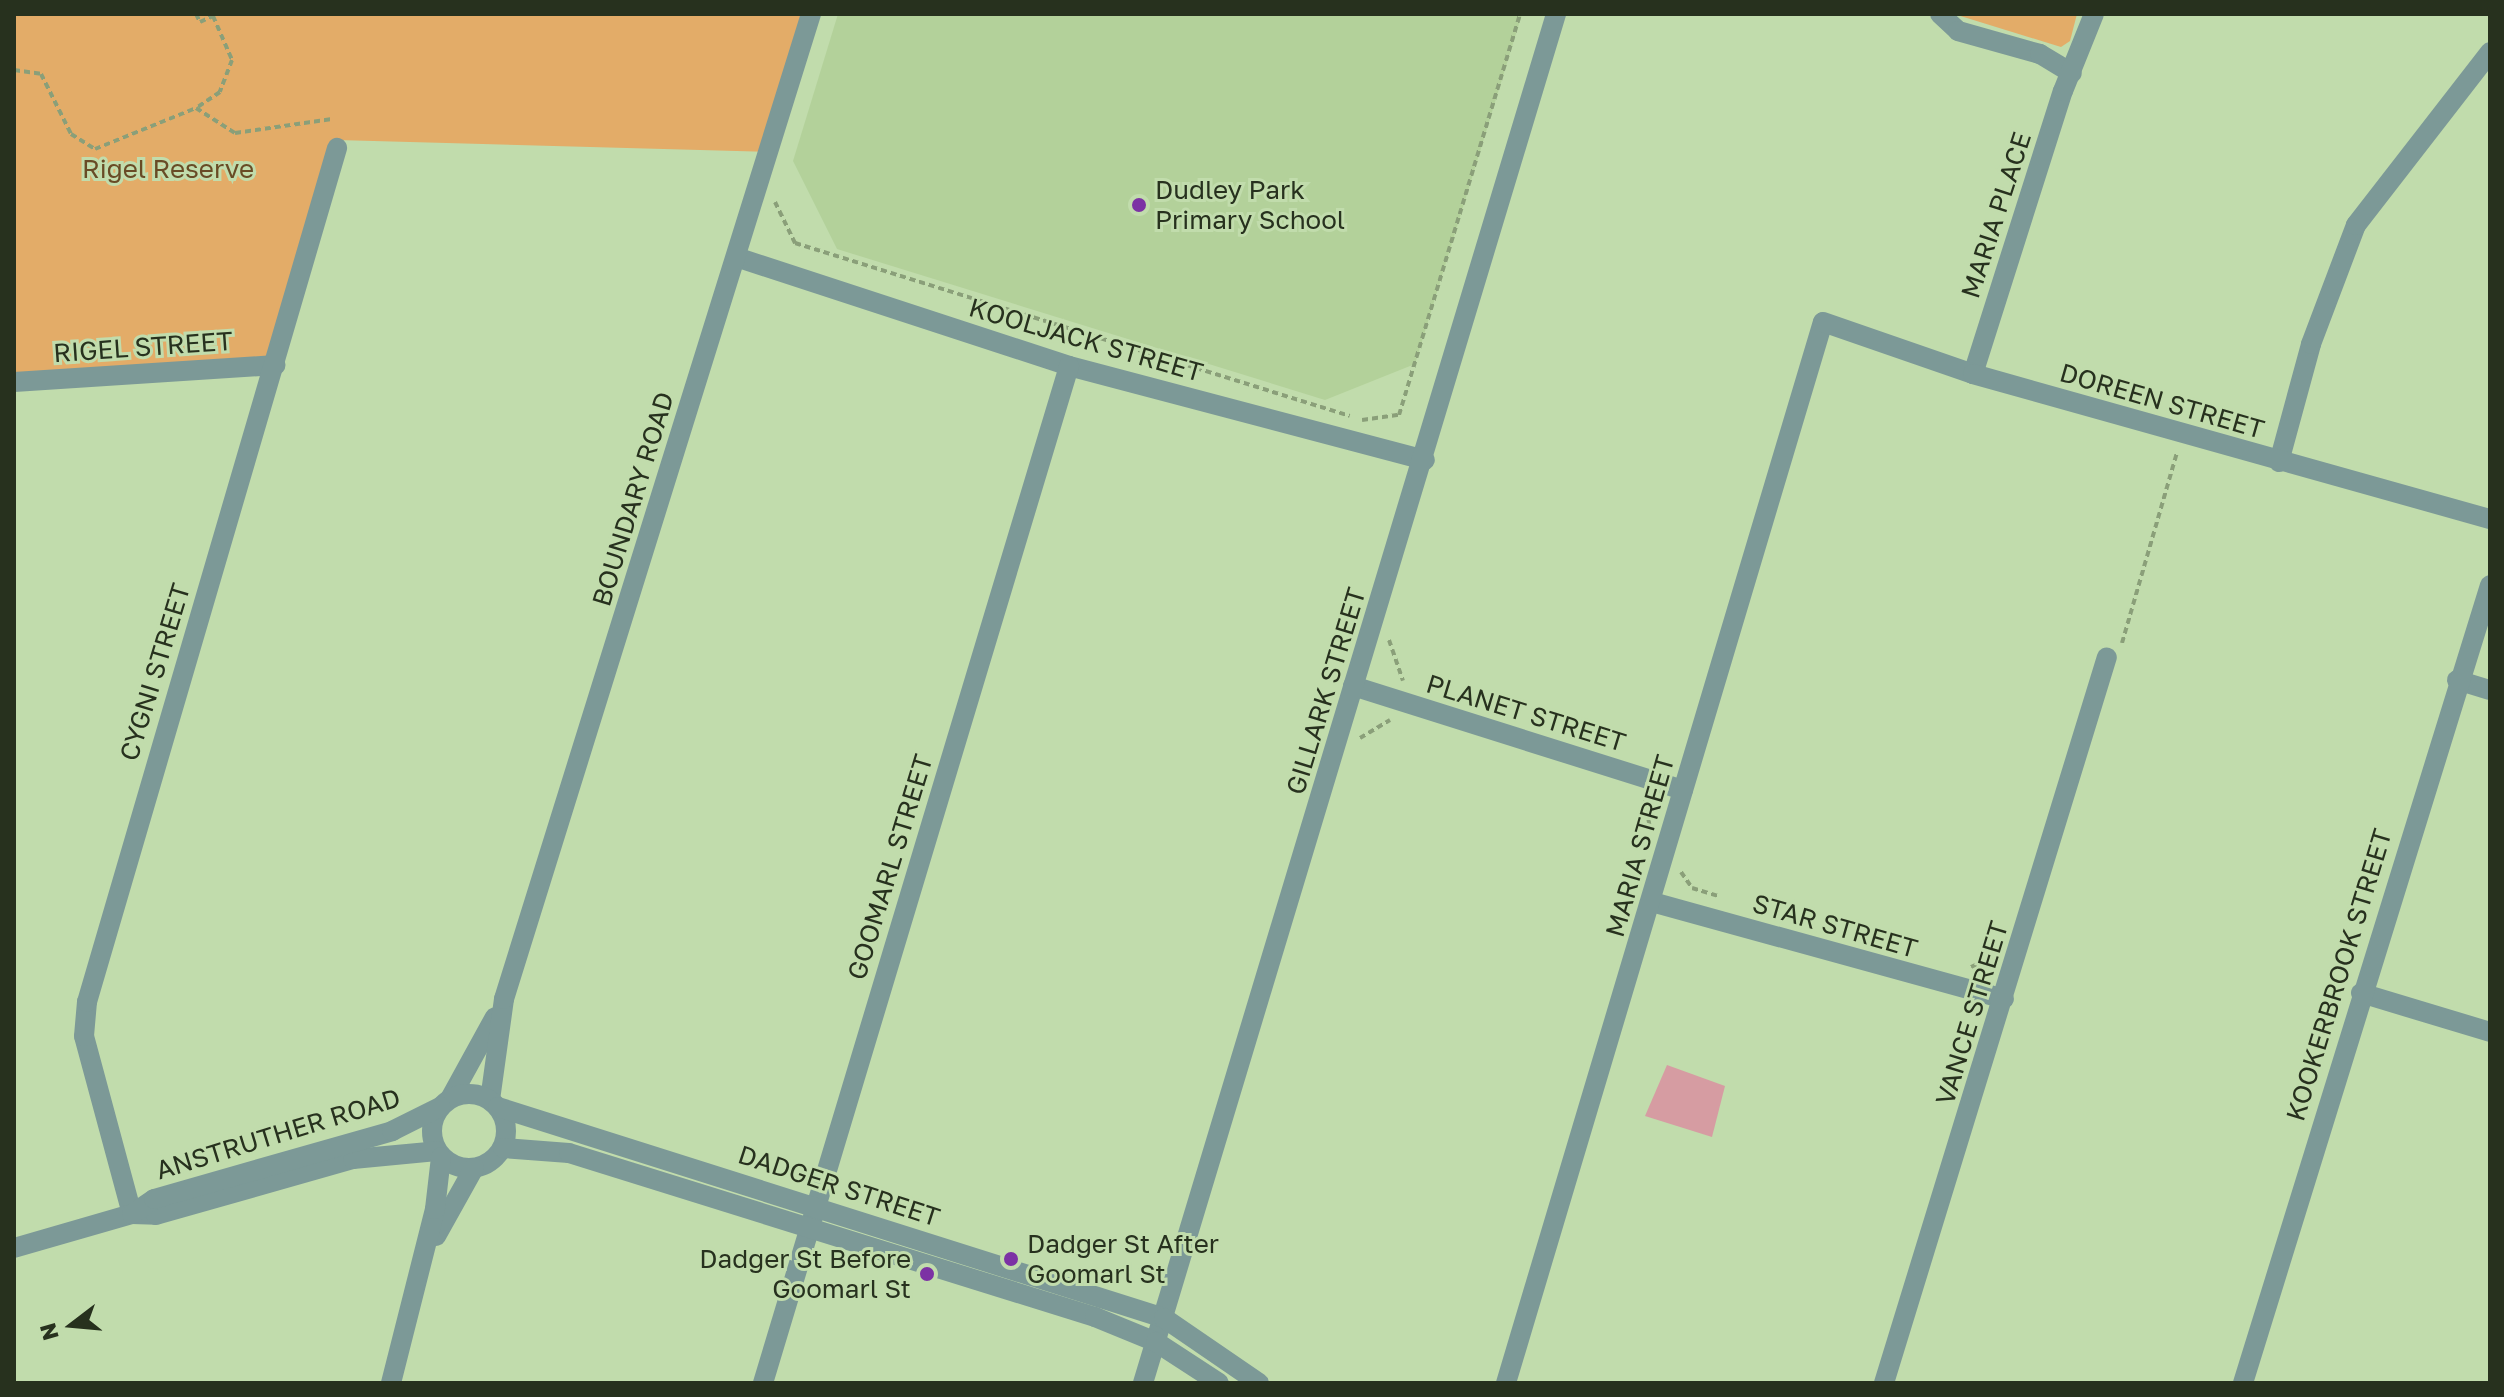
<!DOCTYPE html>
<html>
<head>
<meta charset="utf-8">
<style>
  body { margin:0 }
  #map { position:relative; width:2504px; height:1397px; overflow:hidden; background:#c1dcac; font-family:"Golos Text",sans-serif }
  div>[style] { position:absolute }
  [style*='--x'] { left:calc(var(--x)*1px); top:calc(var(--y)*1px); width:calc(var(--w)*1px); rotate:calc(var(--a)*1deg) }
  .built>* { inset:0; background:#b3d19a }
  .green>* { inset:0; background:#e3ac68 }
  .building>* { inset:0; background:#d69ca2 }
  .path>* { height:4px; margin-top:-2px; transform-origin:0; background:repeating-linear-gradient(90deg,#8a9f79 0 6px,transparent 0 10px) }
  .minor>* { height:20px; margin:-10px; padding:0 10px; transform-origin:10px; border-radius:10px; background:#7c9997 }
  .tertiary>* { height:20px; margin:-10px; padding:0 10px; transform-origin:10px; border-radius:10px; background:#7c9997 }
  .tertiary>.ring { margin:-10px; padding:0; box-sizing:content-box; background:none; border:20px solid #7c9997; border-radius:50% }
  .dots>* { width:22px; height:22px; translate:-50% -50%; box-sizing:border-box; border:4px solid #c1dcac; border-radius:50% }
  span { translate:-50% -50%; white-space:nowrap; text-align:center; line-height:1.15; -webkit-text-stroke:6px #c1dcac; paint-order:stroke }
  .park-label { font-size:26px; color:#694b25 }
  .poi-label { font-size:26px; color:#27311e }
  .left { translate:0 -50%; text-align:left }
  .right { translate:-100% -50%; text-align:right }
  .street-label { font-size:26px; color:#27311e }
  .frame { position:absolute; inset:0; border:16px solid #27311e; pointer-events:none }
  .north { position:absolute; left:32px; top:1285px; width:80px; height:80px; -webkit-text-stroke:6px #c1dcac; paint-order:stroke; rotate:254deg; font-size:22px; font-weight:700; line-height:32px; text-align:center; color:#27311e }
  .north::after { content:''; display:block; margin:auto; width:28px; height:36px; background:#27311e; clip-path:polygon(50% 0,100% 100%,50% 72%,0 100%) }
</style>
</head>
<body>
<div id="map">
  <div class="built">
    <div style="clip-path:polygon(838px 14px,1522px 14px,1415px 364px,1325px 400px,837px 249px,793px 161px)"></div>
  </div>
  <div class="green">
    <div style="clip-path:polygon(14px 14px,807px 14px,769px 152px,337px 140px,275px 365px,14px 373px)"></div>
    <div style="clip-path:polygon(1954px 14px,2077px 14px,2070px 41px,2061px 47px)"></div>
  </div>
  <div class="building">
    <div style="clip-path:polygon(1667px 1065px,1725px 1086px,1712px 1137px,1645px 1116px)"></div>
  </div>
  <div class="path">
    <div style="--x:196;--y:14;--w:9;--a:63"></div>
    <div style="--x:200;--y:22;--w:14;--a:-25"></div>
    <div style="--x:213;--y:16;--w:48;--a:66.6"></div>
    <div style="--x:232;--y:60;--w:34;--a:111"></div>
    <div style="--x:220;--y:92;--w:29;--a:146"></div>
    <div style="--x:14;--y:70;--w:27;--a:8"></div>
    <div style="--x:41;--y:74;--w:67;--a:63.4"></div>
    <div style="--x:71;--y:134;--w:28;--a:32"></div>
    <div style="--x:95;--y:149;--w:109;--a:-22.1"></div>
    <div style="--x:196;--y:108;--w:46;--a:32.7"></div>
    <div style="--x:235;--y:133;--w:98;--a:-8.2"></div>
    <div style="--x:775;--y:202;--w:46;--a:64"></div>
    <div style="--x:795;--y:243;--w:581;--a:17.31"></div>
    <div style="--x:1362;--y:420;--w:37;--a:-8"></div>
    <div style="--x:1399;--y:415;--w:419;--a:-73.2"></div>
    <div style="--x:1389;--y:640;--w:43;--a:71.1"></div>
    <div style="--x:2122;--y:643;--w:199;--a:-73.9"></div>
    <div style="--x:1360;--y:738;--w:35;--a:-31"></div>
    <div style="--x:1645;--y:800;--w:27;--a:80"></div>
    <div style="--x:1681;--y:872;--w:19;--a:55"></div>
    <div style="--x:1692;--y:888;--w:27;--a:17"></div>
    <div style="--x:1971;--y:967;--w:23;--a:-25"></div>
  </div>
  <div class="minor">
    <div style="--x:1940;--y:14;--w:25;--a:43"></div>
    <div style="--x:1958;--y:31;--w:85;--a:15.7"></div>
    <div style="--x:2040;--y:54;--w:37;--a:31"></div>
    <div style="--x:736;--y:257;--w:350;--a:18.1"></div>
    <div style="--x:1069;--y:366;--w:368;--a:14.8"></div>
    <div style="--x:1973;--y:374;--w:297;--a:-72.4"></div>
    <div style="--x:2063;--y:91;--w:83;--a:-68.1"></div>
    <div style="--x:14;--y:382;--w:262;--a:-3.7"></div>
    <div style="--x:2279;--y:462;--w:122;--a:-74.8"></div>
    <div style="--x:2311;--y:344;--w:127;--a:-69.3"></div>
    <div style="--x:2356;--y:225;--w:219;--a:-52.2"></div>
    <div style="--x:2457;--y:680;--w:34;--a:17"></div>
    <div style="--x:1353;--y:686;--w:346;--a:17.5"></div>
    <div style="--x:1652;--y:902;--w:365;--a:15.4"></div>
    <div style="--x:2361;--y:993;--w:135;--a:16.8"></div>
    <div style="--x:451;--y:1097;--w:91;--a:-61.2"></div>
    <div style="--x:490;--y:1100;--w:102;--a:-82.1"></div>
    <div style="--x:504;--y:999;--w:1032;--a:-72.69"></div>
    <div style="--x:132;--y:1214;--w:184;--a:-105.1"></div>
    <div style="--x:84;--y:1036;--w:34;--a:-85"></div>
    <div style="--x:87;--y:1002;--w:890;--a:-73.68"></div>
    <div style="--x:763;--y:1383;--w:1062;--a:-73.25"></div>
    <div style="--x:1143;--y:1383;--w:1430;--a:-73.21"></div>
    <div style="--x:1506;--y:1383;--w:1107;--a:-73.37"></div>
    <div style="--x:1823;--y:322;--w:159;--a:19.1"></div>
    <div style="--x:1973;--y:374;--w:537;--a:15.67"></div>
    <div style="--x:1884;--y:1383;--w:759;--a:-72.93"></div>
    <div style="--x:2243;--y:1383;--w:835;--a:-72.8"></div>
  </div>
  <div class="tertiary">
    <div class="ring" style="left:432px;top:1094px;width:54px;height:54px"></div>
    <div style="--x:498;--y:1107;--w:699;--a:17.58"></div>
    <div style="--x:1164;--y:1318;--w:115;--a:34.4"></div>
    <div style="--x:503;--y:1148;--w:66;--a:4.3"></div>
    <div style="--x:569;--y:1153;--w:551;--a:17.32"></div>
    <div style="--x:1095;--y:1317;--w:66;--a:22.3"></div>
    <div style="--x:1156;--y:1342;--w:75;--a:33.1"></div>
    <div style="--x:132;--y:1214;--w:24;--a:2"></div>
    <div style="--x:156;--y:1215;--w:205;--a:-15.9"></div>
    <div style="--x:353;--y:1159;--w:84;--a:-5.4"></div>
    <div style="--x:436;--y:1236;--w:78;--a:-60.8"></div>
    <div style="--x:14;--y:1248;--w:123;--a:-16.1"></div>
    <div style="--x:132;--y:1214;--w:27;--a:-34"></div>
    <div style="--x:154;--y:1199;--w:248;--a:-15.9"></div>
    <div style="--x:392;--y:1131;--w:54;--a:-26.6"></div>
    <div style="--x:391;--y:1383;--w:179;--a:-75.8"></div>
    <div style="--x:435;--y:1209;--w:52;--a:-83.4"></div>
  </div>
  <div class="dots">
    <div style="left:1139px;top:205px;background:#7c32a4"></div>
    <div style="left:1011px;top:1259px;background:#7c32a4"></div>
    <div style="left:927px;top:1274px;background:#7c32a4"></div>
  </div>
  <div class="park-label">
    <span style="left:168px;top:169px">Rigel Reserve</span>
  </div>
  <div class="poi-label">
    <span class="left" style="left:1155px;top:205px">Dudley Park<br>Primary School</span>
    <span class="left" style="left:1027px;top:1259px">Dadger St After<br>Goomarl St</span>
    <span class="right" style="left:911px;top:1274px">Dadger St Before<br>Goomarl St</span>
  </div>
  <div class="street-label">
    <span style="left:1996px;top:215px;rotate:-72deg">MARIA PLACE</span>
    <span style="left:1086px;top:340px;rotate:16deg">KOOLJACK STREET</span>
    <span style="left:143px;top:347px;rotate:-4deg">RIGEL STREET</span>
    <span style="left:2162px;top:401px;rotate:16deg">DOREEN STREET</span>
    <span style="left:633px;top:499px;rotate:-73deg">BOUNDARY ROAD</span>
    <span style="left:155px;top:672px;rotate:-73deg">CYGNI STREET</span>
    <span style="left:1326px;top:691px;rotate:-73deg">GILLARK STREET</span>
    <span style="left:1526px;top:713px;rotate:17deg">PLANET STREET</span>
    <span style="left:1640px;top:846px;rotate:-74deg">MARIA STREET</span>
    <span style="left:890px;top:867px;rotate:-73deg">GOOMARL STREET</span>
    <span style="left:1835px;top:926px;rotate:16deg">STAR STREET</span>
    <span style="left:2339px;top:975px;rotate:-73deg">KOOKERBROOK STREET</span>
    <span style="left:1972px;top:1013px;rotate:-73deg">VANCE STREET</span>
    <span style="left:278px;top:1134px;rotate:-17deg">ANSTRUTHER ROAD</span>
    <span style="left:839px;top:1186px;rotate:18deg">DADGER STREET</span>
  </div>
  <div class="frame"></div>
  <div class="north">N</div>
</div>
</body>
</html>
